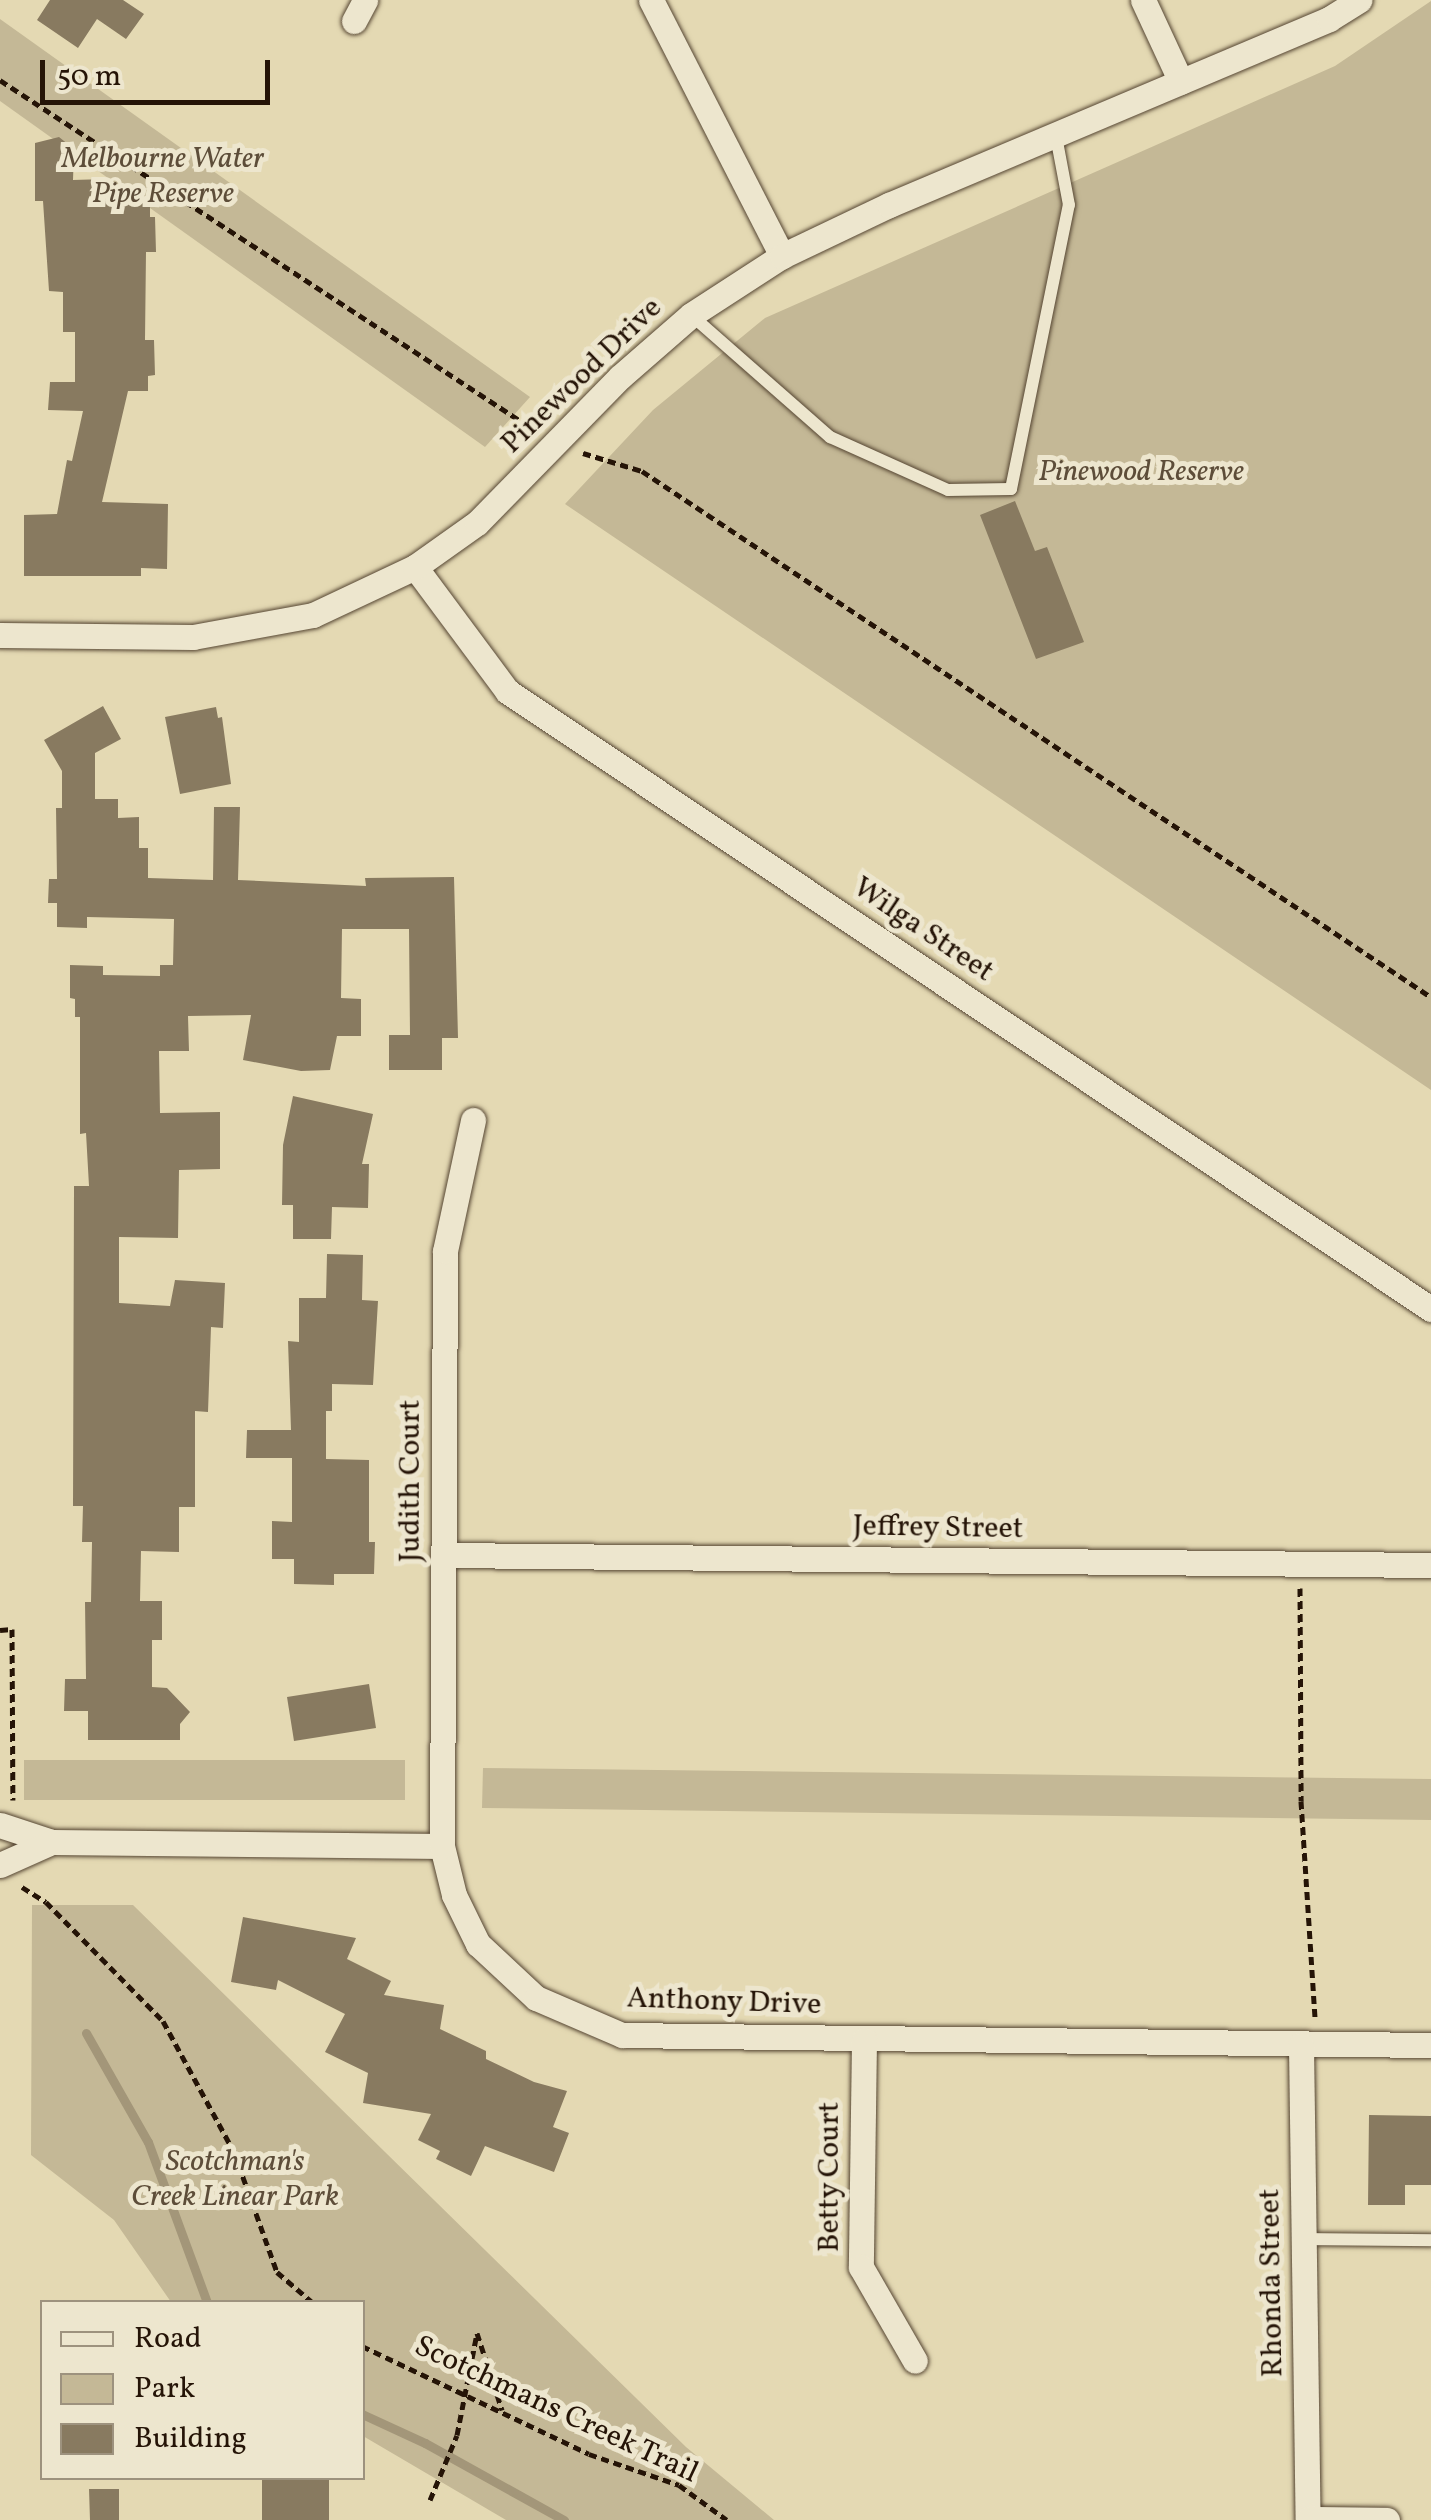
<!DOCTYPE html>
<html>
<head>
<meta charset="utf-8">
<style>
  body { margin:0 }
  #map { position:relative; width:1431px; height:2520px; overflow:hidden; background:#e4d9b3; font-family:Vollkorn,serif }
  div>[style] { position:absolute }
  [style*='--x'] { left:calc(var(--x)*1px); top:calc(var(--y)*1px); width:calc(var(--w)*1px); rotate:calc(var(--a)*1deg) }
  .green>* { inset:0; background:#c4b896 }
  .stream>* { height:9px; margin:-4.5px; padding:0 4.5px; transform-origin:4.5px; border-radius:4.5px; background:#a39679 }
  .building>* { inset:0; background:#887a60 }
  .path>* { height:5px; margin-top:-2.5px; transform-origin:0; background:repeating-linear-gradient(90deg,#251407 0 8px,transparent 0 13px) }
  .roads { filter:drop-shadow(0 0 2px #554532) drop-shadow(0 0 2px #554532) }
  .lane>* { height:12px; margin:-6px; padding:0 6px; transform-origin:6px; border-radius:6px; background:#ede6ce }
  .street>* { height:25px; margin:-12.5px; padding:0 12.5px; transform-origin:12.5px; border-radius:12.5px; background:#ede6ce }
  span { translate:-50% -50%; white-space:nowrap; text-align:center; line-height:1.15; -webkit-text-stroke:10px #ede6ce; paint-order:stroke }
  .park-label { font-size:30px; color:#5d4d39; font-style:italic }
  .street-label { font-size:30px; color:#251407 }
  .legend { position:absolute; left:40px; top:2300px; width:325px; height:180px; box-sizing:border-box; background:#ede6ce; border:2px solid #9d927e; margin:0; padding:12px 18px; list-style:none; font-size:30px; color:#251407 }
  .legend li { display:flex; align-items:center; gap:20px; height:50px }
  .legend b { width:50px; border:2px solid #9d927e }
  .scale { position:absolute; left:40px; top:60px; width:230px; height:45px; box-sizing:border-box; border:5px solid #251407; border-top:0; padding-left:12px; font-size:30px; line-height:35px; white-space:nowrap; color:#251407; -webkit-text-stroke:8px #ede6ce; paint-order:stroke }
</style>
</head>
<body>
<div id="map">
  <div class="green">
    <div style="clip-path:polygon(1431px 1px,1431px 1090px,565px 504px,653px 410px,765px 318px,1335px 66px)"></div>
    <div style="clip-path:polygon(0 19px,530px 397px,485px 447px,0 101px)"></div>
    <div style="clip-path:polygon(24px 1760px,405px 1760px,405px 1800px,24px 1800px)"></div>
    <div style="clip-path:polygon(483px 1768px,1431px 1779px,1431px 1820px,482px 1808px)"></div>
    <div style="clip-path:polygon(32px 1905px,133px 1905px,686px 2447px,774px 2520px,506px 2520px,363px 2436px,362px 2302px,171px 2302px,114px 2220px,31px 2155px)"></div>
  </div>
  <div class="stream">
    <div style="--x:86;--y:2033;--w:125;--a:60.4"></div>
    <div style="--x:148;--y:2142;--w:171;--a:69.8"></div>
    <div style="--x:362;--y:2414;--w:69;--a:24.7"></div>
    <div style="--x:425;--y:2443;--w:159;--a:29"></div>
  </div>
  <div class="building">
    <div style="clip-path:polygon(50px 0,123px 0,144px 14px,126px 39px,97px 19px,78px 48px,37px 20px)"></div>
    <div style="clip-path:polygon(59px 137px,74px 149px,73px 180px,107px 179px,121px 193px,128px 190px,150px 202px,150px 217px,155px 217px,156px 252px,146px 252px,145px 340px,154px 340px,155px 375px,148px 376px,148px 391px,128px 391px,102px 502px,168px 504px,167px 569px,141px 568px,141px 576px,24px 576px,24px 515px,57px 514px,67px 460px,72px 461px,83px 411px,48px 410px,50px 382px,75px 382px,75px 332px,63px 332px,63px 292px,49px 291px,43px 201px,35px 201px,35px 143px)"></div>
    <div style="clip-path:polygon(1015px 501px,1035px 551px,1047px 547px,1084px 642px,1036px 659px,980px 515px)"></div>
    <div style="clip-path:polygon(103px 706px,121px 739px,95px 753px,95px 799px,118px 799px,118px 818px,139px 817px,139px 848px,148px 848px,148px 878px,213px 880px,214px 807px,240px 807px,238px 880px,366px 886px,365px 878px,454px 877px,458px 1038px,442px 1038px,442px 1070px,389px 1070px,389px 1035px,410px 1035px,409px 929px,342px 929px,341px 998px,361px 999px,361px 1036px,337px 1036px,330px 1070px,301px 1071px,243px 1060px,251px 1015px,188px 1016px,189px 1051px,159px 1051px,160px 1113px,220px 1112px,220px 1169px,179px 1170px,178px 1238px,119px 1237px,119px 1303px,170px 1306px,175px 1280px,225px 1283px,223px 1328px,211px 1327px,208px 1412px,195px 1411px,195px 1507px,179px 1507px,179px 1552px,141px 1551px,140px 1601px,162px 1601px,162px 1640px,152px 1640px,152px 1687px,167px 1688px,190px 1712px,180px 1724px,180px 1740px,88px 1740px,88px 1711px,64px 1711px,65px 1679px,86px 1679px,85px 1602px,91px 1602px,92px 1542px,82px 1542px,83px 1506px,73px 1506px,74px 1186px,89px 1186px,86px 1133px,80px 1134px,80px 1017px,75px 1017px,75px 999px,70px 998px,70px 965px,103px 966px,103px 975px,160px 976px,160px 965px,173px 965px,174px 919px,87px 917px,87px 928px,57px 927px,57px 903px,48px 903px,49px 879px,57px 879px,56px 808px,62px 808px,62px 771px,44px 740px)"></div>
    <div style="clip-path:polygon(216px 707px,218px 718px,222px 717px,231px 784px,180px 794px,165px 717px)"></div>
    <div style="clip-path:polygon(293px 1096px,373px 1114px,362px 1164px,369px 1164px,368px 1208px,332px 1207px,331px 1239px,293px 1239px,293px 1205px,282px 1205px,283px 1145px)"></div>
    <div style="clip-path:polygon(327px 1254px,363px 1255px,362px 1300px,378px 1301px,373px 1385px,332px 1384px,332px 1411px,326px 1411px,326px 1459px,369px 1460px,369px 1542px,375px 1542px,374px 1574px,334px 1574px,334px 1585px,294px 1584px,294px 1559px,272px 1559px,272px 1521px,292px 1522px,292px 1458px,246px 1458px,247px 1430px,291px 1430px,288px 1341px,299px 1342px,299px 1298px,326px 1298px)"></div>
    <div style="clip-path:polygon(369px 1684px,376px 1728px,294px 1741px,287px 1697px)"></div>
    <div style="clip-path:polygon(243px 1917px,356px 1938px,347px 1959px,391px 1981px,384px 1995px,444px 2005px,440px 2029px,486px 2051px,486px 2059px,534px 2082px,567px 2091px,553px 2127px,569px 2133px,554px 2172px,485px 2146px,471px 2176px,436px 2159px,440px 2151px,418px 2140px,431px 2114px,363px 2103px,368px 2073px,325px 2052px,345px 2014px,278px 1980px,276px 1990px,231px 1982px)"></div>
    <div style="clip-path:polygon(1369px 2115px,1431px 2116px,1431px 2185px,1405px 2185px,1405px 2205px,1368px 2205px)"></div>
    <div style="clip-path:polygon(262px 2478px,329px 2478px,329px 2520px,262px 2520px)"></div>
    <div style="clip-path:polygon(89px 2489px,119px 2489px,119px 2520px,90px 2520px)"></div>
  </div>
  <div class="path">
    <div style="--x:0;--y:80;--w:637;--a:33.22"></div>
    <div style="--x:583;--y:453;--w:62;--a:17"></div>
    <div style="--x:642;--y:471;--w:948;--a:33.69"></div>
    <div style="--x:1300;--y:1588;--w:213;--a:89.7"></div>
    <div style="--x:1301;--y:1801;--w:216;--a:86.3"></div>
    <div style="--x:0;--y:1630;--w:12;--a:-5"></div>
    <div style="--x:12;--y:1629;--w:171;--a:89.7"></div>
    <div style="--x:22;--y:1887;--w:28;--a:32"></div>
    <div style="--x:46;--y:1902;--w:167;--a:45.5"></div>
    <div style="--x:163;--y:2021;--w:149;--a:61.5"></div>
    <div style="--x:234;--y:2152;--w:127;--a:70.3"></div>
    <div style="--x:277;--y:2272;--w:46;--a:40.6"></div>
    <div style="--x:362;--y:2346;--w:251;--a:25.4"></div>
    <div style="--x:589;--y:2454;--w:95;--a:19"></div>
    <div style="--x:679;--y:2485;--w:59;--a:36.1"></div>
    <div style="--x:430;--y:2500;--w:70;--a:-67.4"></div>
    <div style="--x:457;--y:2435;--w:104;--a:-78.9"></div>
    <div style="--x:477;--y:2333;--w:81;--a:72"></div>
  </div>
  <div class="roads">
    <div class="lane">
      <div style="--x:691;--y:315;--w:185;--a:41.3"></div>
      <div style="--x:830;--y:437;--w:129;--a:24.2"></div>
      <div style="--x:948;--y:490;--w:63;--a:-0.9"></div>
      <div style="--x:1011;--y:489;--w:290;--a:-78.5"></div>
      <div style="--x:1069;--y:205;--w:70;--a:-100.7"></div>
      <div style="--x:1304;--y:2239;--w:127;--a:0.5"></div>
    </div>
    <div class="street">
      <div style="--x:651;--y:0;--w:288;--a:62.9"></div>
      <div style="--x:1143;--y:0;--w:90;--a:65.1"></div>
      <div style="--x:354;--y:21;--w:24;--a:-62"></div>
      <div style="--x:415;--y:567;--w:154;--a:53.4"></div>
      <div style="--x:507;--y:691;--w:1112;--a:33.78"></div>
      <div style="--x:0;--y:635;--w:193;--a:0.6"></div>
      <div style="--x:193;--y:637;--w:122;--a:-10.4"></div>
      <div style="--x:313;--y:615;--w:113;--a:-25.2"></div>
      <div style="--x:415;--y:567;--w:76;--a:-35.4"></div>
      <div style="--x:477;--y:523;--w:204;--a:-45.6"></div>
      <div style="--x:620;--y:377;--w:94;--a:-41.1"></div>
      <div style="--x:691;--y:315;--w:108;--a:-33"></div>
      <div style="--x:782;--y:256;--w:119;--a:-25.5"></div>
      <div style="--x:889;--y:205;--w:478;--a:-22.9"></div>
      <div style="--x:1329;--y:19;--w:36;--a:-32"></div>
      <div style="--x:444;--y:1555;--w:987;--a:0.58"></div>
      <div style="--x:0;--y:1825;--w:55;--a:18.1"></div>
      <div style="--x:52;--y:1842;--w:390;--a:0.6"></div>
      <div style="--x:442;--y:1846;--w:50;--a:76.2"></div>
      <div style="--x:454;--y:1895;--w:55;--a:63.9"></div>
      <div style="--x:478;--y:1944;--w:79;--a:43"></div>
      <div style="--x:536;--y:1998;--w:94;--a:23.3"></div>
      <div style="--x:622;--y:2035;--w:809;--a:0.71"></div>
      <div style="--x:442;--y:1846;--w:595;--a:-89.71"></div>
      <div style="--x:445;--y:1251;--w:134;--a:-77.9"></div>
      <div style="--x:0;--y:1865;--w:57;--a:-23.9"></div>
      <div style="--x:864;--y:2040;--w:227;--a:90.8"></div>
      <div style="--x:861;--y:2267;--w:108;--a:60.1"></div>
      <div style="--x:1301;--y:2045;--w:475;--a:89.2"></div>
      <div style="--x:1308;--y:2519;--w:79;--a:0.7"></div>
    </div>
  </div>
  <div class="park-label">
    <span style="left:163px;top:176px">Melbourne Water<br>Pipe Reserve</span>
    <span style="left:1141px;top:472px">Pinewood Reserve</span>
    <span style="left:235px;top:2179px">Scotchman's<br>Creek Linear Park</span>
  </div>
  <div class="street-label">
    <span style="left:582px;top:376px;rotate:-44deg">Pinewood Drive</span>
    <span style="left:923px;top:930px;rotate:34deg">Wilga Street</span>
    <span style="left:411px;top:1481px;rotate:-90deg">Judith Court</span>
    <span style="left:938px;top:1528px;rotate:1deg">Jeffrey Street</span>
    <span style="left:724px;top:2002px;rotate:2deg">Anthony Drive</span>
    <span style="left:830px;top:2177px;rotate:-90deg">Betty Court</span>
    <span style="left:1272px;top:2283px;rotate:-91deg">Rhonda Street</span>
    <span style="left:556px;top:2410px;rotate:25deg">Scotchmans Creek Trail</span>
  </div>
  <ul class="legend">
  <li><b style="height:12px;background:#ede6ce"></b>Road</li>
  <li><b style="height:28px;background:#c4b896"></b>Park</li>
  <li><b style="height:28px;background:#887a60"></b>Building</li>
  </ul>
  <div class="scale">50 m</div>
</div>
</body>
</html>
